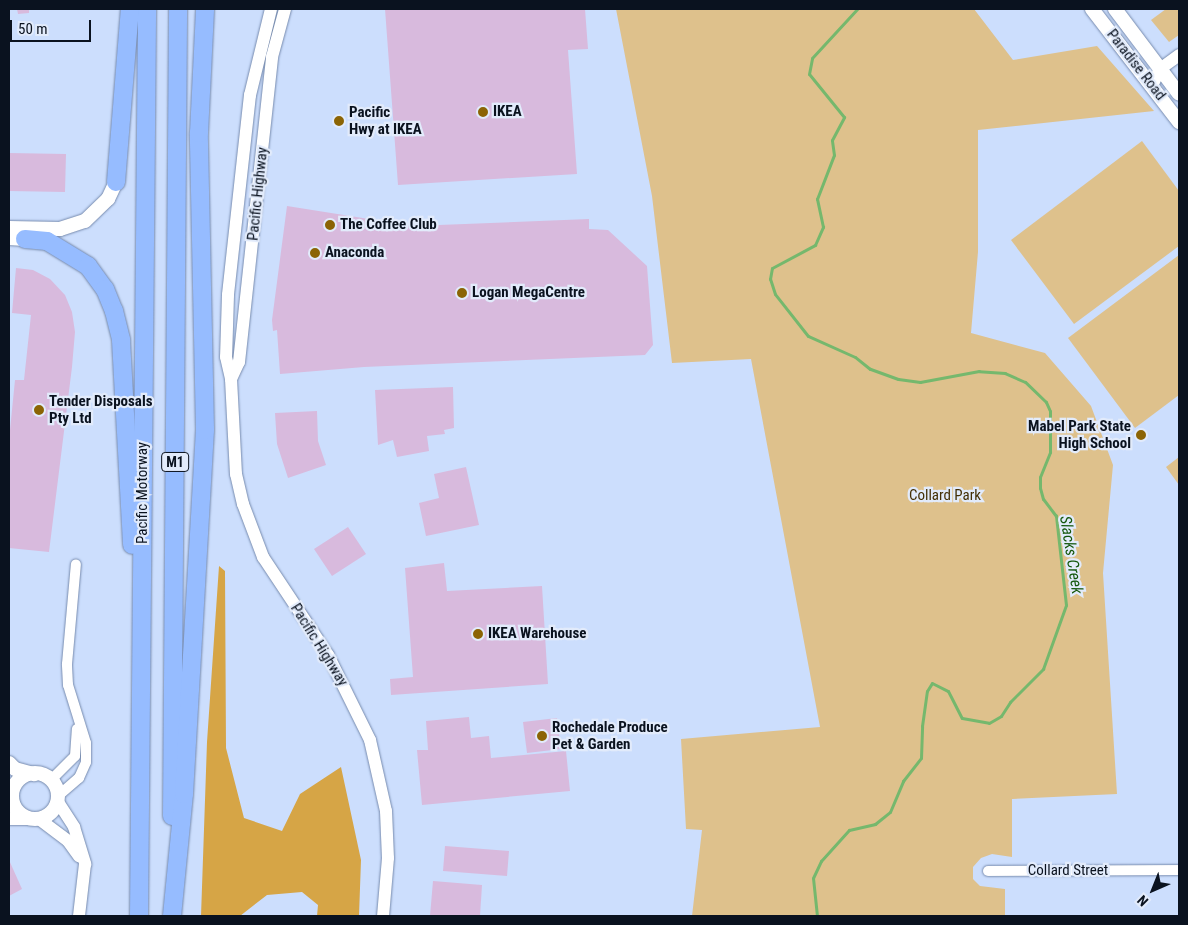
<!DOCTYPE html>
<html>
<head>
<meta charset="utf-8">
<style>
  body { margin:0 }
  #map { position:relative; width:1188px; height:925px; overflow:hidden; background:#ccdefd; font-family:"Roboto Condensed",sans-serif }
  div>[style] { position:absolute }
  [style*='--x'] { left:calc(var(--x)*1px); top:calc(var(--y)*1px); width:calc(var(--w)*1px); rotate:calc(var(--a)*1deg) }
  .green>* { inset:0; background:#dec18c }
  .forest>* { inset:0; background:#d6a546 }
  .stream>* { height:3px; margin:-1.5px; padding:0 1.5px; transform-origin:1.5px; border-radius:1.5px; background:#75b86d }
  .building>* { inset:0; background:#d8badd }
  .roads { filter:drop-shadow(0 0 1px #778bae) drop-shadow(0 0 1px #778bae) }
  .minor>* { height:10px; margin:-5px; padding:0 5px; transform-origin:5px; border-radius:5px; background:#fff }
  .tertiary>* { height:12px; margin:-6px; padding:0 6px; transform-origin:6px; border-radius:6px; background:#fff }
  .secondary>* { height:14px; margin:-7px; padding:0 7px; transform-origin:7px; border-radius:7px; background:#fff }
  .secondary>.ring { margin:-7px; padding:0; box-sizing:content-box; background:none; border:14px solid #fff; border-radius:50% }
  .motorway>* { height:18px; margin:-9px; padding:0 9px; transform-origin:9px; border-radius:9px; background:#96bcff }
  .dots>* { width:14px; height:14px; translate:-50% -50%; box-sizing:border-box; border:2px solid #e2ebfb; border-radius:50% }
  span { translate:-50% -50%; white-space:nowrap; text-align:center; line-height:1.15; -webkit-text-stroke:4.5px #e2ebfb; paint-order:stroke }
  .shield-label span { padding:1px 4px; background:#e2ebfb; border:1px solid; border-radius:4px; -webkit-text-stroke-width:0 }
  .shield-label { font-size:14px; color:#0a121f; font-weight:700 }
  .street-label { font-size:15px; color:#0a121f }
  .poi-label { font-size:15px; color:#0a121f; font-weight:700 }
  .left { translate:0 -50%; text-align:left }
  .right { translate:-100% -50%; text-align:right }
  .park-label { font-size:15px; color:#432f05 }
  .water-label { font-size:16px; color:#12560a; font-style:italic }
  .frame { position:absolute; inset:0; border:10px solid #0a121f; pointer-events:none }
  .north { position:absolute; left:1128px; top:865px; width:50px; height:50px; -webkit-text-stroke:4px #e2ebfb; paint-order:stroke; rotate:224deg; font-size:14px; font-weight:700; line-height:20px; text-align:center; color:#0a121f }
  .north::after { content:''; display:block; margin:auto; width:18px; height:22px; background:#0a121f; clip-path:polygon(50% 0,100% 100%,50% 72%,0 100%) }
  .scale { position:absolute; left:10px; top:20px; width:81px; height:22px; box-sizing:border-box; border:2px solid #0a121f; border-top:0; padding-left:6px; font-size:15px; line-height:18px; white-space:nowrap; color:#0a121f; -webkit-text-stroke:4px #e2ebfb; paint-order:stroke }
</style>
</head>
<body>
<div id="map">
  <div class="green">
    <div style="clip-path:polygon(616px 9px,974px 9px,1013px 60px,1097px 46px,1154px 111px,978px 130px,978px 252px,971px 333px,1045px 353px,1091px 406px,1113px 465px,1103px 573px,1117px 794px,1012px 799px,1012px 857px,992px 854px,981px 858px,973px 867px,973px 879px,980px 886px,1005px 889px,1005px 916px,692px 916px,702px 830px,686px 829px,681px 739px,820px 727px,751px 359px,672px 363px,652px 196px)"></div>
    <div style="clip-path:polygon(1166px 9px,1179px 9px,1179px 35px,1169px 42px,1151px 20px)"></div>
    <div style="clip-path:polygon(1142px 141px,1179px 191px,1179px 246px,1074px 324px,1011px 240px)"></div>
    <div style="clip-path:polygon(1179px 255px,1179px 395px,1135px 428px,1068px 338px)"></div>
    <div style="clip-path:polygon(1179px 457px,1179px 485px,1166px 467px)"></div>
  </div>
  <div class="forest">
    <div style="clip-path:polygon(219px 566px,225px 571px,226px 748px,244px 818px,282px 831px,300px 794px,341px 767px,361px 860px,359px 916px,317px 916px,318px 905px,302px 892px,267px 895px,240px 916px,201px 916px,207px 742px)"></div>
  </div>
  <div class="stream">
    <div style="--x:817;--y:916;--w:38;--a:-96"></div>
    <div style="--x:813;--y:878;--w:19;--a:-65"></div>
    <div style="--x:821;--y:861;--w:42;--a:-47.9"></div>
    <div style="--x:849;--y:830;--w:27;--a:-13"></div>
    <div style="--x:875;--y:824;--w:19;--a:-39"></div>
    <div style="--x:890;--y:812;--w:34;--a:-67"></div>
    <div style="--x:903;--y:781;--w:29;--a:-52"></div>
    <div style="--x:921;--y:758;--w:32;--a:-88"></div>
    <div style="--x:922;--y:726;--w:35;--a:-82"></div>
    <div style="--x:927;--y:691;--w:9;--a:-58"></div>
    <div style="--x:932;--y:683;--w:18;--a:27"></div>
    <div style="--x:948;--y:691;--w:30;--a:63"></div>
    <div style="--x:962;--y:718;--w:27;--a:10"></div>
    <div style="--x:989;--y:723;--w:14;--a:-30"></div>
    <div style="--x:1001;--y:716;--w:17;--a:-57"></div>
    <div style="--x:1010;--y:702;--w:47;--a:-45"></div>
    <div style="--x:1043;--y:669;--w:68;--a:-70.2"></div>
    <div style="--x:1066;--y:605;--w:90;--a:-96.4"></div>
    <div style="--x:1056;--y:516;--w:21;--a:-127"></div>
    <div style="--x:1043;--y:499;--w:11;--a:-105"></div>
    <div style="--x:1040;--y:488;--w:11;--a:-90"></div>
    <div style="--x:1040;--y:477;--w:27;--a:-68"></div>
    <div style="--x:1050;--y:452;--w:41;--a:-90"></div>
    <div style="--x:1050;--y:411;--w:10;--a:-114"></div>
    <div style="--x:1046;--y:402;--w:29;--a:-136"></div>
    <div style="--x:1025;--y:382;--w:22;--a:-156"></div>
    <div style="--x:1005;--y:373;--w:26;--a:-176"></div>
    <div style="--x:979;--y:371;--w:60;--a:169.4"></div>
    <div style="--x:920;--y:382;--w:22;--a:-172"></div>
    <div style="--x:898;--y:379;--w:30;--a:-160"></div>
    <div style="--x:870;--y:369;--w:19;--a:-141"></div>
    <div style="--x:855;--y:357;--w:51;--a:-155.9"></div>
    <div style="--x:808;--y:336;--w:53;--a:-128.2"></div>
    <div style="--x:775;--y:294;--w:16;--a:-108"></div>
    <div style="--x:770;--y:279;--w:11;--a:-80"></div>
    <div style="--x:772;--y:268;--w:49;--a:-28.1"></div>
    <div style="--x:815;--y:245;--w:20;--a:-66"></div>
    <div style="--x:823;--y:227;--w:29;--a:-102"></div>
    <div style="--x:817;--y:199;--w:47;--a:-68.9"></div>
    <div style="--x:834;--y:155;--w:15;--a:-98"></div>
    <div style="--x:832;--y:140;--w:26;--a:-62"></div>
    <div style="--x:844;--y:117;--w:55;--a:-129.1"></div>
    <div style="--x:809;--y:74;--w:16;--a:-79"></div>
    <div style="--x:812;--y:58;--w:67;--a:-47.4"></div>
  </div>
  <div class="building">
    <div style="clip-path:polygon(17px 9px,29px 9px,29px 13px,18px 14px)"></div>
    <div style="clip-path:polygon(385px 9px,585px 9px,588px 49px,568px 50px,577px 174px,398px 185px)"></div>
    <div style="clip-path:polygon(9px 153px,66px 154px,65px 192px,9px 191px)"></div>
    <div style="clip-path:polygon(287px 206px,413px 226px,589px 219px,589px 229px,608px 230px,647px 266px,653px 345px,645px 355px,364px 367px,280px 374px,277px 330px,273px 331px,272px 320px)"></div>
    <div style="clip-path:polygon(16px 268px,33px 270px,50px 279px,65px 295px,72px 312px,75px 332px,72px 367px,49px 552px,9px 548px,9px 440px,15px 380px,24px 380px,31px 315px,12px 313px)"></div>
    <div style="clip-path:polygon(453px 387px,454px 428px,444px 430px,445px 434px,427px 436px,429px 451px,397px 457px,393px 440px,378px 445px,375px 390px)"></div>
    <div style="clip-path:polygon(317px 411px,318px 441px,326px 465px,288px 478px,277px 444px,275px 413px)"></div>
    <div style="clip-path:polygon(466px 467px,479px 525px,426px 536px,419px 503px,439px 498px,434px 474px)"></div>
    <div style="clip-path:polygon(348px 527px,366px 554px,332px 576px,314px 549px)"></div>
    <div style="clip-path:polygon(444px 563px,447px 591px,542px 586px,548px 684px,391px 695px,390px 679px,413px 677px,405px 568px)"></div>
    <div style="clip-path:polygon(469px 717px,471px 738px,489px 736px,491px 758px,566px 751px,570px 791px,422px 805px,417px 750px,428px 750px,426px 721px)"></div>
    <div style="clip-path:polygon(557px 718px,561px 749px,527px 753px,523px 722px)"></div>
    <div style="clip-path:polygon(445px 846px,509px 851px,507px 876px,443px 871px)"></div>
    <div style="clip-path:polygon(9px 860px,22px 889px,9px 896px)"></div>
    <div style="clip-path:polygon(433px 881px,482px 885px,480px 916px,430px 916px)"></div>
  </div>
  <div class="roads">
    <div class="minor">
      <div style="--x:51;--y:780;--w:34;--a:-45"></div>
      <div style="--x:75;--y:756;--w:27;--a:-86"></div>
      <div style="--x:58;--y:796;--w:28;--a:-41"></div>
      <div style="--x:79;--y:778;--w:17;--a:-66"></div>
      <div style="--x:86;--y:762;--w:19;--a:-90"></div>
      <div style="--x:86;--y:743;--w:61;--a:-107.2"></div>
      <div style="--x:68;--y:685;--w:21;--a:-93"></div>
      <div style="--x:67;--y:664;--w:100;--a:-84.9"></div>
      <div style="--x:988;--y:871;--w:191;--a:-0.3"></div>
    </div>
    <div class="tertiary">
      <div style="--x:271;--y:9;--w:89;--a:103.7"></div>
      <div style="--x:250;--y:95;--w:201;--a:96.3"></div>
      <div style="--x:228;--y:295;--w:62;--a:91.8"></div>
      <div style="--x:226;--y:357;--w:23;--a:77"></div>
      <div style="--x:231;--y:379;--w:95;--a:87"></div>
      <div style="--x:236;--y:474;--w:31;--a:77"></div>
      <div style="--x:243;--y:504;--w:57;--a:69.3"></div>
      <div style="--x:263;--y:557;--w:118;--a:56.4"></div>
      <div style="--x:328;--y:655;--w:95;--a:63.7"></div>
      <div style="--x:370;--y:740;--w:73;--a:77.3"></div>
      <div style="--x:386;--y:811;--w:47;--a:87.6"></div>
      <div style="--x:388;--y:858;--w:58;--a:94.9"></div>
      <div style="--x:1152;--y:86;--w:19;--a:-65"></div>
      <div style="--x:1160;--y:69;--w:24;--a:-36"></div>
      <div style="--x:231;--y:379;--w:19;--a:-65"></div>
      <div style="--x:239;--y:362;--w:307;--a:-83.8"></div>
      <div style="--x:272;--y:57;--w:50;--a:-74.8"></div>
      <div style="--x:9;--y:799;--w:5;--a:-37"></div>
      <div style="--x:58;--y:802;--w:30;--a:57"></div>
      <div style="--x:74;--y:827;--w:39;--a:73"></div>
      <div style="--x:85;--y:864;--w:52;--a:96.6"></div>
      <div style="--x:9;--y:819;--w:23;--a:0"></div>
      <div style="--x:39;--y:819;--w:36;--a:37"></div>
      <div style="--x:68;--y:841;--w:19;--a:54"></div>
    </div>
    <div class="secondary">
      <div style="--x:1092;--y:9;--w:143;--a:52.4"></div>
      <div style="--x:1115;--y:9;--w:106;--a:53"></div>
      <div style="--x:9;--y:228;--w:51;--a:1.1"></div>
      <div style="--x:60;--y:229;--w:26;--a:-18"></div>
      <div style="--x:85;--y:221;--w:32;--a:-44"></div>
      <div style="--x:108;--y:199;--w:19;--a:-65"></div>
      <div style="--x:9;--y:238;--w:16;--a:4"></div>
      <div style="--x:9;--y:763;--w:8;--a:45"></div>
      <div style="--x:15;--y:769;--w:20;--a:15"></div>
      <div class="ring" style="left:12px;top:773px;width:32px;height:32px"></div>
    </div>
    <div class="motorway">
      <div style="--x:116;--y:182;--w:174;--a:-85.4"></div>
      <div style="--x:25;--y:239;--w:22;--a:5"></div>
      <div style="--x:47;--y:241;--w:48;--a:31.4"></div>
      <div style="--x:88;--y:266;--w:29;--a:54"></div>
      <div style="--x:105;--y:289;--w:24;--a:68"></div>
      <div style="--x:114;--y:311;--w:30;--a:76"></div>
      <div style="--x:121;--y:340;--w:205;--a:86.9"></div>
      <div style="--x:172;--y:816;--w:807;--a:-89.57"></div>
      <div style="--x:139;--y:916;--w:907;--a:-89.49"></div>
      <div style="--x:172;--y:916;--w:123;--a:-84.4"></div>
      <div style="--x:184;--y:794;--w:365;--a:-86.7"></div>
      <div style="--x:205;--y:430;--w:297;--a:-91.2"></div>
      <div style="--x:199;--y:133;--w:124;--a:-87.2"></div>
    </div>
  </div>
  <div class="dots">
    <div style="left:483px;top:112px;background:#8b6405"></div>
    <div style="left:339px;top:121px;background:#8b6405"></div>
    <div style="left:330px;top:225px;background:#8b6405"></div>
    <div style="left:315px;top:253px;background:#8b6405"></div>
    <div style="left:462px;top:293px;background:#8b6405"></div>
    <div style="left:39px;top:410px;background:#8b6405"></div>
    <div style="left:1141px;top:435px;background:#8b6405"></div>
    <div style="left:478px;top:634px;background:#8b6405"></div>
    <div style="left:542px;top:736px;background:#8b6405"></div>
  </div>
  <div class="shield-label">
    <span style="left:175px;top:462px">M1</span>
  </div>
  <div class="street-label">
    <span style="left:1136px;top:65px;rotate:52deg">Paradise Road</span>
    <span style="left:258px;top:194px;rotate:-84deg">Pacific Highway</span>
    <span style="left:143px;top:493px;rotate:-90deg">Pacific Motorway</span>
    <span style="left:319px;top:645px;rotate:58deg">Pacific Highway</span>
    <span style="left:1068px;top:871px">Collard Street</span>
  </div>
  <div class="poi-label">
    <span class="left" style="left:349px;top:121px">Pacific<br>Hwy at IKEA</span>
    <span class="left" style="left:493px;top:112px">IKEA</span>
    <span class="left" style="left:340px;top:225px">The Coffee Club</span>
    <span class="left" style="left:325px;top:253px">Anaconda</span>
    <span class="left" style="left:472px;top:293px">Logan MegaCentre</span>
    <span class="left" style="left:49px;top:410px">Tender Disposals<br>Pty Ltd</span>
    <span class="right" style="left:1131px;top:435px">Mabel Park State<br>High School</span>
    <span class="left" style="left:488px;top:634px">IKEA Warehouse</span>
    <span class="left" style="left:552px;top:736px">Rochedale Produce<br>Pet &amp; Garden</span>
  </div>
  <div class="park-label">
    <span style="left:945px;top:496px">Collard Park</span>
  </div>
  <div class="water-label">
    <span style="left:1071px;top:555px;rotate:81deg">Slacks Creek</span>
  </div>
  <div class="frame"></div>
  <div class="north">N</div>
  <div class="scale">50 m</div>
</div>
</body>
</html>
